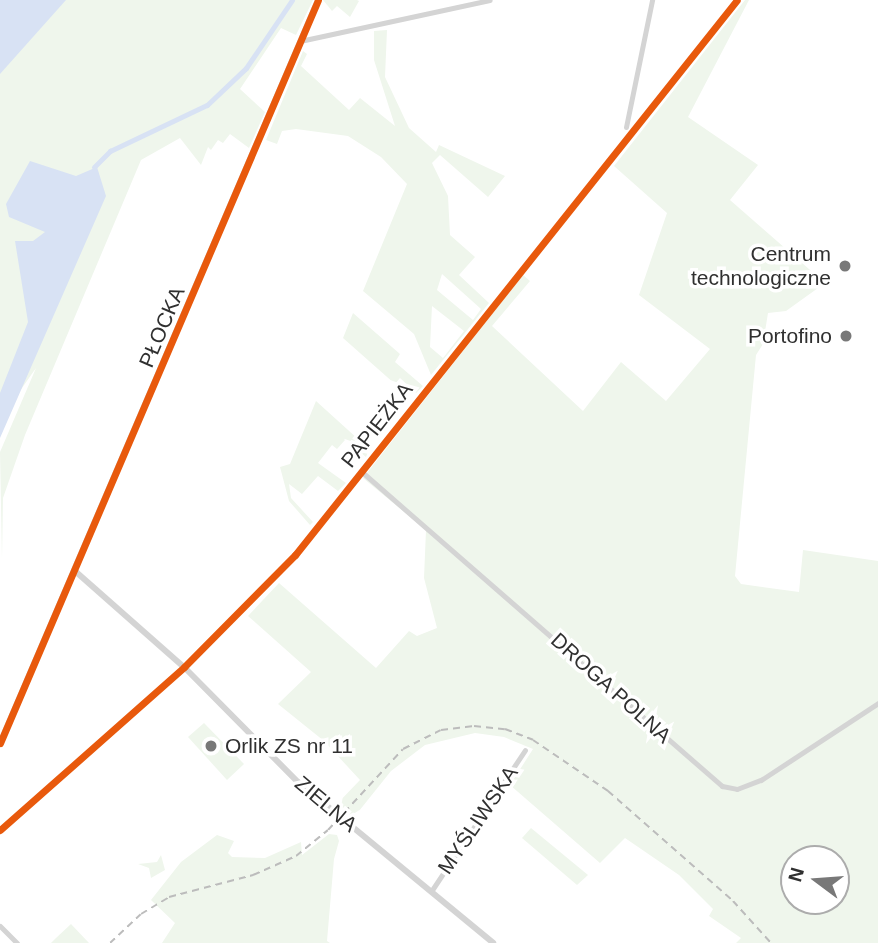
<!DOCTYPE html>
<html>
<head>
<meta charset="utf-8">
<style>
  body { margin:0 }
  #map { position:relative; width:878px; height:943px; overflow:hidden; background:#fff; font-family:Helvetica,sans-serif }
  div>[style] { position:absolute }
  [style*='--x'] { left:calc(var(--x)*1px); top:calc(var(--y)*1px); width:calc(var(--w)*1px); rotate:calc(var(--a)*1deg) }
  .green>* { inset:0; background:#eff6ec }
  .water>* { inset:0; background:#d8e2f4 }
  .canal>* { height:5px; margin:-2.5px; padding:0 2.5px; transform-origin:2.5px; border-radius:2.5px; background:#d8e2f4 }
  .minor>* { height:5px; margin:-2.5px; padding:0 2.5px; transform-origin:2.5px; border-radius:2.5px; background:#d4d4d4 }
  .tertiary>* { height:6px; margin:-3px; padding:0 3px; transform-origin:3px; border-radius:3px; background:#d4d4d4 }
  .rail>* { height:2px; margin-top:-1px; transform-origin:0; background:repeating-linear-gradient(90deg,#bcbcbc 0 7px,transparent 0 12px) }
  .cycleway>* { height:7px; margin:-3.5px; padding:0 3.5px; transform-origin:3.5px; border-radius:3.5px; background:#e8590c }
  .dots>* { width:19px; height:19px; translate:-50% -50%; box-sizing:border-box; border:4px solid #fff; border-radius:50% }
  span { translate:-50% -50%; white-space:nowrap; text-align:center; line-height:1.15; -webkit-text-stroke:7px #fff; paint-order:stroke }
  .poi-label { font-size:21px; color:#303030 }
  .right { translate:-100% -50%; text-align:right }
  .left { translate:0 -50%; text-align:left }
  .street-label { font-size:21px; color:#303030 }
  .north { position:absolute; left:780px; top:845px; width:70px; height:70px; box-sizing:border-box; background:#fff; border:2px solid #acacac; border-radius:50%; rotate:286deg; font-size:19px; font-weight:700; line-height:28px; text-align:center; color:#303030 }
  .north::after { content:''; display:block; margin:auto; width:24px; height:32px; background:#787878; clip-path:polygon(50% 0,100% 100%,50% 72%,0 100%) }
</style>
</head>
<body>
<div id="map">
  <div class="green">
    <div style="clip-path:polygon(0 0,313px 0,296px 35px,281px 28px,240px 89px,265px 112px,249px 148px,230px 134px,223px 143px,218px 140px,211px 150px,208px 147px,201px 165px,180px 138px,141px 160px,25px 435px,3px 498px,2px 560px,0 452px,36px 368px,15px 398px,0 433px)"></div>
    <div style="clip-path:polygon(323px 0,357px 0,359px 1px,350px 17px,337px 6px,332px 11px)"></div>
    <div style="clip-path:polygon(evenodd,745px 0,749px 0,688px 117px,758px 165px,730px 200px,825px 283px,786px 311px,768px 313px,763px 344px,756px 355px,735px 576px,741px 584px,799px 592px,803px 550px,878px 561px,878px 943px,736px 943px,741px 938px,709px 916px,713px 909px,679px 875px,625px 838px,600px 863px,510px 785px,533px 749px,504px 737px,475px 733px,425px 745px,391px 771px,351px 821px,335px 806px,360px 780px,324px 741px,278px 704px,311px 672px,248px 616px,279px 583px,376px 668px,409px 631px,417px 636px,437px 628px,424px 578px,426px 530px,363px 478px,523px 275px,530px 281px,492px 326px,583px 411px,621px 362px,666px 401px,710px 349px,639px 295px,667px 213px,614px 166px,745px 0,794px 859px,836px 859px,836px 901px,794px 901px,794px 859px)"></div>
    <div style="clip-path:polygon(evenodd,387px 30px,385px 77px,409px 128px,436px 152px,439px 145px,505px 176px,488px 197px,440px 155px,432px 163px,448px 196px,450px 235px,475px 257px,459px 275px,489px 303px,431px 375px,414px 334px,363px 291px,407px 184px,381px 157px,348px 136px,296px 129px,282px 131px,277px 144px,266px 140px,303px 51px,307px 54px,301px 66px,349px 110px,360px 98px,395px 126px,374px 60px,374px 31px,387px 30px,442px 274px,481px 309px,473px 320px,437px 290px,442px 274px,387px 30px,432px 306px,464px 331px,443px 358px,430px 347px,432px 306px)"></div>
    <div style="clip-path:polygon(353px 313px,400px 354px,395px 362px,423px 386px,416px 393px,400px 378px,395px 384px,343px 338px)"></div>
    <div style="clip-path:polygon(316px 401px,369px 449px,366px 457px,345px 440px,337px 449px,332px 445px,318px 463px,346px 483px,338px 491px,318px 476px,302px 494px,289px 484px,291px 498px,313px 522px,310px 525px,289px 501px,280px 467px,290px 464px)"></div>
    <div style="clip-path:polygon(204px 723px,244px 764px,227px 780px,188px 737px)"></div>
    <div style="clip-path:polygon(531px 828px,588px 875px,577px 885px,522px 838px)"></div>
    <div style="clip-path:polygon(329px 834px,337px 835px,339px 841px,334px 859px,327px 941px,330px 943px,162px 943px,175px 923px,151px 900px,181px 862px,217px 835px,234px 841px,228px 853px,232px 857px,265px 858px,301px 842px,302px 855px)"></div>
    <div style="clip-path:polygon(161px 855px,165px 870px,151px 878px,149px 868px,138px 864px,157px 862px)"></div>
    <div style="clip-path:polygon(71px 924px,89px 943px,51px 943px,56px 938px)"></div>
  </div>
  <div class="water">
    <div style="clip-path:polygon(0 0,66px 0,0 74px)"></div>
    <div style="clip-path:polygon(30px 161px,76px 176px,97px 167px,106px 196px,0 438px,0 393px,28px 322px,15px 241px,33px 241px,45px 232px,9px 217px,6px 204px)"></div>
  </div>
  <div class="canal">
    <div style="--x:94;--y:167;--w:23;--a:-45"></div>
    <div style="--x:110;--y:151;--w:107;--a:-25.4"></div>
    <div style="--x:207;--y:105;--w:54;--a:-43.5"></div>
    <div style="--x:246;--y:68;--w:82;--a:-55.9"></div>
  </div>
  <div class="minor">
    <div style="--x:300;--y:41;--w:194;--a:-12.2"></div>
    <div style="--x:626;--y:127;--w:130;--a:-78.4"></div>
    <div style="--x:362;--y:472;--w:478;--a:41.1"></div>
    <div style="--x:722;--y:786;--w:15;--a:11"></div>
    <div style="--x:737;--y:789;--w:26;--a:-21"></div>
    <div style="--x:761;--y:780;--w:140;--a:-33.3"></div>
    <div style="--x:0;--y:830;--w:246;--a:-41.5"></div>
    <div style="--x:184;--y:667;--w:158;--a:-45.3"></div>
    <div style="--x:295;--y:555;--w:709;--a:-51.47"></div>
    <div style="--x:432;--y:890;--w:168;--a:-56.4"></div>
    <div style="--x:0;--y:926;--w:24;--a:45"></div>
  </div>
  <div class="tertiary">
    <div style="--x:75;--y:571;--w:145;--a:41.4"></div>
    <div style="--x:184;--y:667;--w:162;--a:45.3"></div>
    <div style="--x:298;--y:782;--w:253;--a:39.5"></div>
    <div style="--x:0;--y:743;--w:808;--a:-66.83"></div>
  </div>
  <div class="rail">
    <div style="--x:110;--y:943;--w:42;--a:-43.1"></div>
    <div style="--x:141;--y:914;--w:33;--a:-31"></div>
    <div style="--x:169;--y:897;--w:87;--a:-14.7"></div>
    <div style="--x:253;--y:875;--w:47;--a:-23.8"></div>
    <div style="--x:296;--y:856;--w:41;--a:-39.1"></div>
    <div style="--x:328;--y:830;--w:110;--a:-47.2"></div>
    <div style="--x:403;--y:749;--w:42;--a:-26.6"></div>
    <div style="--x:441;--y:730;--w:33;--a:-7"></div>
    <div style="--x:474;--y:726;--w:31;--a:6"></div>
    <div style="--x:505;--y:729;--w:30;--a:21"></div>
    <div style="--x:533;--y:740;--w:91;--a:34.2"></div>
    <div style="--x:608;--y:791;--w:167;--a:41.3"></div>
    <div style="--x:733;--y:901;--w:57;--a:47.9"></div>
  </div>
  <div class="cycleway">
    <div style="--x:0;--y:743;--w:808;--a:-66.83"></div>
    <div style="--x:0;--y:830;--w:246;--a:-41.5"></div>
    <div style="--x:184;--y:667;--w:158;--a:-45.3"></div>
    <div style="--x:295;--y:555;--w:709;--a:-51.47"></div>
  </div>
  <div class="dots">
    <div style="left:845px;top:266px;background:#787878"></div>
    <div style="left:846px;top:336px;background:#787878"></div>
    <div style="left:211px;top:746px;background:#787878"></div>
  </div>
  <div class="poi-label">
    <span class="right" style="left:831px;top:266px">Centrum<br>technologiczne</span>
    <span class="right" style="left:832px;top:336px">Portofino</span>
    <span class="left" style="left:225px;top:746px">Orlik ZS nr 11</span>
  </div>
  <div class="street-label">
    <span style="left:162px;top:327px;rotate:-67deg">PŁOCKA</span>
    <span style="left:377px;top:425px;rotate:-52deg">PAPIEŻKA</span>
    <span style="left:611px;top:688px;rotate:42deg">DROGA POLNA</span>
    <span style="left:326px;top:804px;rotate:40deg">ZIELNA</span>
    <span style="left:478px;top:820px;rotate:-56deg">MYŚLIWSKA</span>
  </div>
  <div class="north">N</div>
</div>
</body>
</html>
